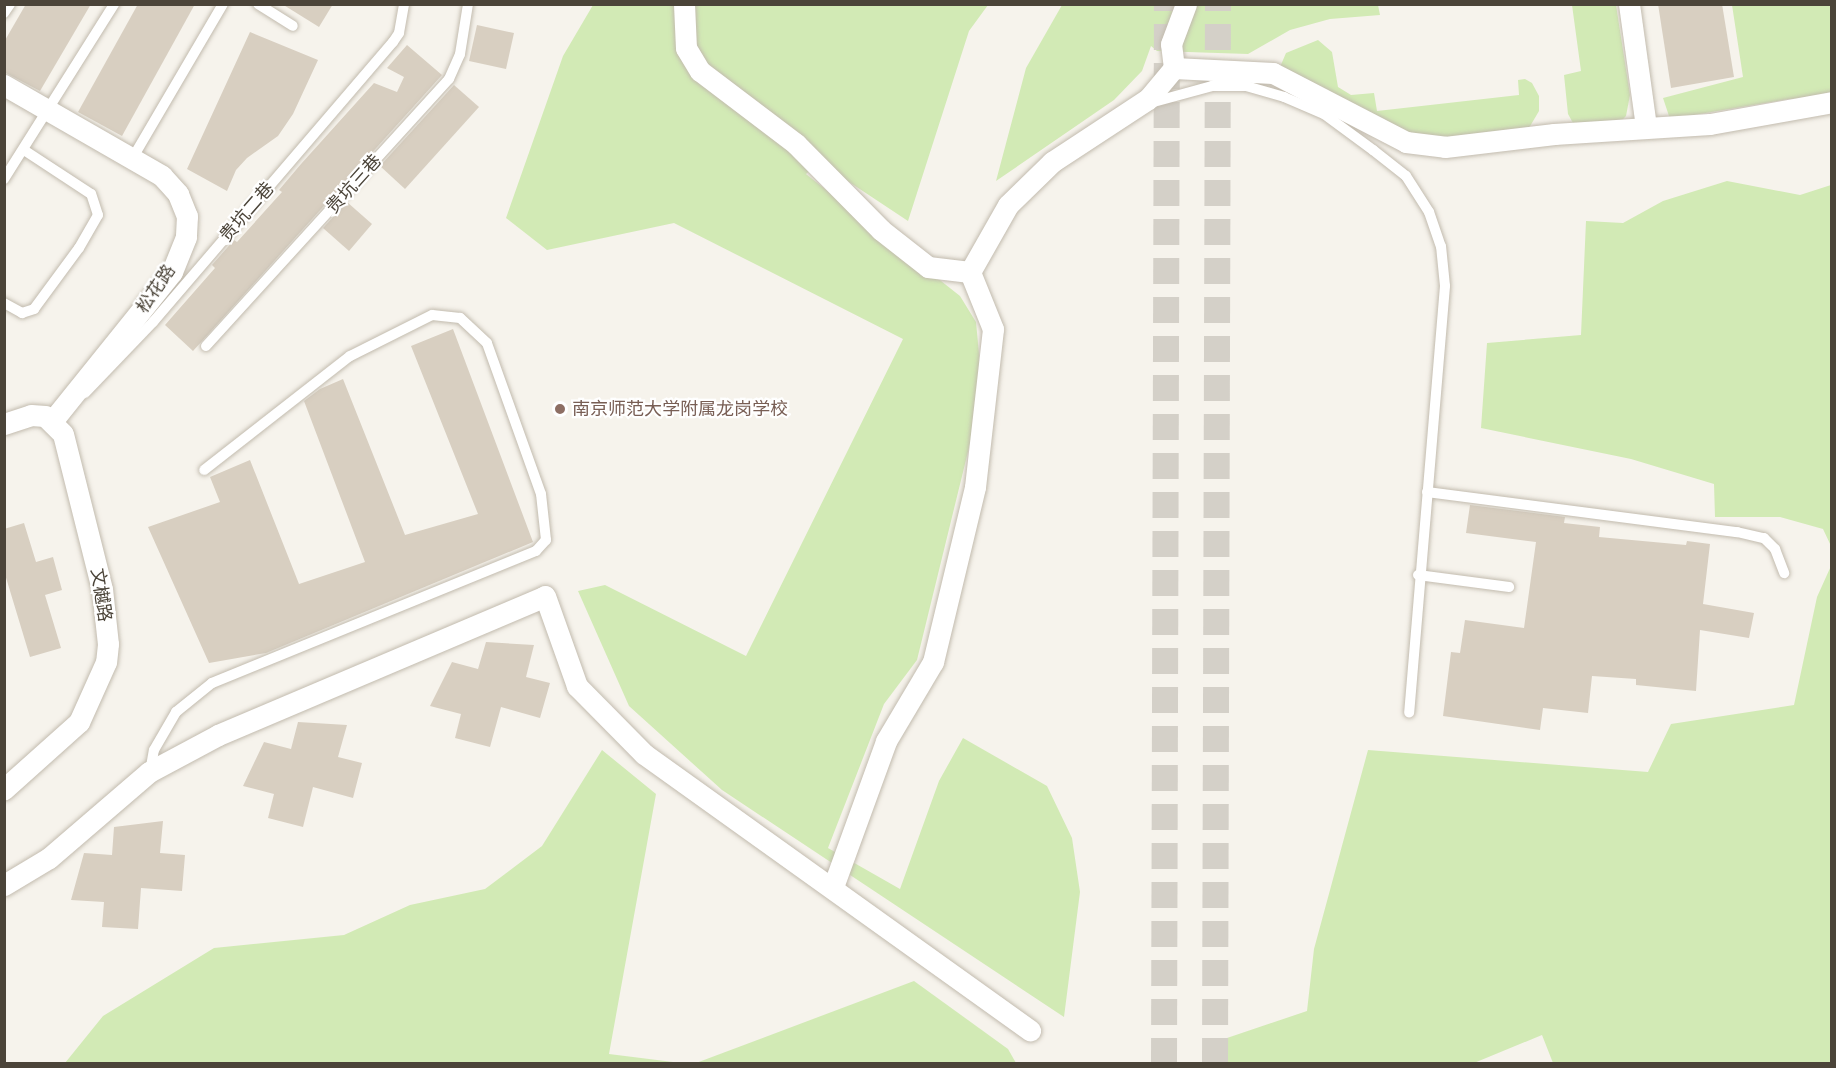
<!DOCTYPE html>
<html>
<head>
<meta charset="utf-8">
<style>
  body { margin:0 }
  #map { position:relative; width:1836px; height:1068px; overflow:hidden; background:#f6f3ec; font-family:Poppins,"Noto Sans SC",sans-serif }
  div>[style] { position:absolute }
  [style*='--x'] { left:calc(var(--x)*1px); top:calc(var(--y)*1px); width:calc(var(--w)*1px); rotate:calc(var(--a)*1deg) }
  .green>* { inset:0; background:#d2eab5 }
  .building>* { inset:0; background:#d8cfc1 }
  .tertiary-tunnel>* { height:26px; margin-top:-13px; transform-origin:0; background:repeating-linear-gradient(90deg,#d4d0c8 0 26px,transparent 0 39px) }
  .roads { filter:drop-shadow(0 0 2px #c2bbae) drop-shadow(0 0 2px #c2bbae) }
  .service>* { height:10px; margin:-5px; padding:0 5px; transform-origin:5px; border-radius:5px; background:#fff }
  .minor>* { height:21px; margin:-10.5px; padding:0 10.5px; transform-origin:10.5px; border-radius:10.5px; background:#fff }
  .dots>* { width:16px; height:16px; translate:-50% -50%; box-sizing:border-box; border:3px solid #fff; border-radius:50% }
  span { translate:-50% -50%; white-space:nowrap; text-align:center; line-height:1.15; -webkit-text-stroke:4.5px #fff; paint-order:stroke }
  .street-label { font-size:18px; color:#4b4439 }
  .education-label { font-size:18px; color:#785e54 }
  .left { translate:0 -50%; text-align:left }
  .frame { position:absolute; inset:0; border:6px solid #4b4439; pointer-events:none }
</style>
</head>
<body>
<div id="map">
  <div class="green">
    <div style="clip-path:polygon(593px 5px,988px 5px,969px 31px,908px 221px,819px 162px,806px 174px,960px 296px,976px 322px,980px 364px,975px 423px,917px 660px,884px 704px,828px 848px,900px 889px,939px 781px,963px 738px,1047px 786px,1072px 838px,1080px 892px,1064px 1017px,722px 790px,629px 706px,578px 591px,605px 585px,746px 656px,903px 339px,674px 223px,547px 250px,506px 218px,563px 56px)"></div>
    <div style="clip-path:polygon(1062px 5px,1378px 5px,1380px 15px,1330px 19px,1290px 30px,1248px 54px,1157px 51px,1151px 46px,1142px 71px,1114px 100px,996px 181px,1026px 68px)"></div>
    <div style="clip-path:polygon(1572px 5px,1616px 5px,1630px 95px,1626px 116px,1621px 121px,1573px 123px,1568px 114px,1564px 75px,1581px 71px)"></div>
    <div style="clip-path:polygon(1732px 5px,1831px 5px,1831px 97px,1789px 99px,1670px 119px,1663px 98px,1743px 77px)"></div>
    <div style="clip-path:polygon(1318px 40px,1332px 52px,1338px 87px,1351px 95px,1374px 93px,1377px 111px,1519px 95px,1518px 80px,1525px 79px,1532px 83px,1539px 96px,1539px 111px,1529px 128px,1440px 140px,1404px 133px,1280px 67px,1286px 53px)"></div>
    <div style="clip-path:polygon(1727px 181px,1800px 195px,1831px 185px,1831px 546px,1823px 529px,1780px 517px,1715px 517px,1714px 484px,1631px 459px,1481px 428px,1487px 343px,1581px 335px,1586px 221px,1623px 223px,1663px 201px)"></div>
    <div style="clip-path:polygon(1831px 566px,1831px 1063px,1553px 1063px,1542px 1035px,1474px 1063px,1203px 1063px,1208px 1051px,1227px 1038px,1307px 1011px,1314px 949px,1368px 750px,1648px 772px,1671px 724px,1794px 705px,1817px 597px)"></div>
    <div style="clip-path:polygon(602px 750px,656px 794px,609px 1054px,681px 1063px,65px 1063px,103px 1016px,214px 948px,344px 935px,410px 905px,485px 889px,542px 846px)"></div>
    <div style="clip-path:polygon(914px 981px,1008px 1049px,1016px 1063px,696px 1063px)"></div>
  </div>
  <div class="building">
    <div style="clip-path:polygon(26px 4px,91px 4px,40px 91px,4px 72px,4px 42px)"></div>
    <div style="clip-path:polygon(138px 4px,195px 4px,122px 136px,78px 112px)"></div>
    <div style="clip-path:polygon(282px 4px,333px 4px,319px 27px)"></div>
    <div style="clip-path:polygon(1658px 4px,1722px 4px,1734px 77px,1671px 88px)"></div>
    <div style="clip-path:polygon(477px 25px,514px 33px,506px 69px,469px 61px)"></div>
    <div style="clip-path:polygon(250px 32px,318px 60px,293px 114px,278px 136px,247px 158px,236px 170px,227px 191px,187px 169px)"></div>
    <div style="clip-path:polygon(407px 45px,442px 75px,193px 351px,165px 325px,215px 268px,212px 265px,234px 240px,237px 242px,282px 192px,279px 190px,301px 164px,374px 83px,397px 92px,404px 77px,387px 68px)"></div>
    <div style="clip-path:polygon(454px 85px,479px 107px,405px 189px,380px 166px)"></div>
    <div style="clip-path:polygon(347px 202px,372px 224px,349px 251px,323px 228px)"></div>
    <div style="clip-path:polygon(453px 329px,533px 542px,266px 653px,209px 663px,148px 527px,220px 502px,210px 477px,250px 460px,299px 584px,365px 562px,304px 401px,320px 389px,343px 379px,405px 535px,478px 514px,411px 346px)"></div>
    <div style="clip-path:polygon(1470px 505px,1565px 517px,1564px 523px,1600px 527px,1599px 537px,1686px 545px,1687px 541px,1710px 544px,1703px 604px,1754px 613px,1749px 638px,1700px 630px,1696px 691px,1636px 685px,1636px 679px,1592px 676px,1588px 713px,1543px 708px,1540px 730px,1443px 716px,1451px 652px,1460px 653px,1465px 620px,1524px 628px,1536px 542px,1466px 533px)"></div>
    <div style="clip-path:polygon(24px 523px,36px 562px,53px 557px,62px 590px,45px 595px,61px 648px,30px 657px,4px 571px,4px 529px)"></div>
    <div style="clip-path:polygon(486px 642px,534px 645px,526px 677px,550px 683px,540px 718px,501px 707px,490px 747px,455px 738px,461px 714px,430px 706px,452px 662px,478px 669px)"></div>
    <div style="clip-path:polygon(298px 722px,347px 725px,338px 757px,362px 763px,353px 798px,313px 787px,303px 827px,268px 818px,274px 794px,243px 786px,264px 742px,291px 749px)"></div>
    <div style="clip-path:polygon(163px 821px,160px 853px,185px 855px,182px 891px,141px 888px,138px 929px,102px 927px,104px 902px,71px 900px,84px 853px,112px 855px,114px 827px)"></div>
  </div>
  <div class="tertiary-tunnel">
    <div style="--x:1164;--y:1064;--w:1060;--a:-89.84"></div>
    <div style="--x:1215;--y:1064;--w:1060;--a:-89.84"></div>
  </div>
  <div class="roads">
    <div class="service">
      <div style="--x:258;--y:4;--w:41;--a:32.2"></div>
      <div style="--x:4;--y:13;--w:11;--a:-56"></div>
      <div style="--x:1150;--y:103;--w:64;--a:-15.3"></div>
      <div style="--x:1212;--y:86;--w:34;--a:0"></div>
      <div style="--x:1246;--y:86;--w:40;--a:16"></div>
      <div style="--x:1284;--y:97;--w:43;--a:23"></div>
      <div style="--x:1324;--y:114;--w:61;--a:36.3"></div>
      <div style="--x:1373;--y:150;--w:42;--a:38.2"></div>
      <div style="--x:1406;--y:176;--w:43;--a:57.4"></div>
      <div style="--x:1429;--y:212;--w:36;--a:71"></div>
      <div style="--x:1441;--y:246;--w:40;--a:84.3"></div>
      <div style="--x:1445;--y:286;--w:428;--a:94.8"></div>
      <div style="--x:132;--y:159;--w:180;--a:-59.6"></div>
      <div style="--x:4;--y:179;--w:207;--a:-57.8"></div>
      <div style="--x:4;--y:303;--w:21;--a:29"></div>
      <div style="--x:22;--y:313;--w:13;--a:-18"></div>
      <div style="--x:34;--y:309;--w:76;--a:-53.6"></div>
      <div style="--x:79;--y:248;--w:38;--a:-60"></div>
      <div style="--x:98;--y:215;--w:22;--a:-108"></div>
      <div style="--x:91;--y:194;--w:80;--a:-146.7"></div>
      <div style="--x:206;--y:346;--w:361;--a:-47.7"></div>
      <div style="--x:449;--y:79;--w:27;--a:-66"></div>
      <div style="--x:460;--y:54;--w:51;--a:-80.9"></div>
      <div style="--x:85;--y:393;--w:98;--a:-46.2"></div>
      <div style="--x:153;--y:322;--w:369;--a:-49.4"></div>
      <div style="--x:393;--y:42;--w:11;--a:-56"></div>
      <div style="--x:399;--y:33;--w:29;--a:-80"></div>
      <div style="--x:1427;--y:492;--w:313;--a:7.4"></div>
      <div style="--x:1737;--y:532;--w:28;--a:13"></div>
      <div style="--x:1764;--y:538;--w:16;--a:45"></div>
      <div style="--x:1775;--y:549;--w:26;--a:69"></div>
      <div style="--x:1418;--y:575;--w:92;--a:7.5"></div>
      <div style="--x:150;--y:772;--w:22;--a:-80"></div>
      <div style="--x:154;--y:750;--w:44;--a:-59.9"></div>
      <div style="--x:176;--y:712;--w:46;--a:-38.9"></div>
      <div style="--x:212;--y:683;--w:350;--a:-22.2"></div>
      <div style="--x:536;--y:551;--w:15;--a:-48"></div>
      <div style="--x:546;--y:540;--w:46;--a:-96.2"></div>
      <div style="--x:541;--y:494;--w:160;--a:-109.7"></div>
      <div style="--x:487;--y:343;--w:37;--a:-137"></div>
      <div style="--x:460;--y:318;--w:28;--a:-174"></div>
      <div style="--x:432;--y:315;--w:92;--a:153.4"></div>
      <div style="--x:350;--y:356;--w:185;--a:142"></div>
    </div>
    <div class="minor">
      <div style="--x:684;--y:4;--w:44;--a:87.4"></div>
      <div style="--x:686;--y:48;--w:27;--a:59"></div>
      <div style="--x:700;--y:71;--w:121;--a:37.2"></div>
      <div style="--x:796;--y:144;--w:121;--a:45.3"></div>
      <div style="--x:881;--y:230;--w:60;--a:38.2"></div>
      <div style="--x:928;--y:267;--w:42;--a:6.8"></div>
      <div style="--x:1629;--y:4;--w:123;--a:82.1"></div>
      <div style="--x:1174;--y:68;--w:99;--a:2.9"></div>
      <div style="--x:1273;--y:73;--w:150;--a:27.4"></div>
      <div style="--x:1406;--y:142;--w:39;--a:7"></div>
      <div style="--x:1445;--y:147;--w:110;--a:-6.8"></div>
      <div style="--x:1554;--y:134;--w:156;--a:-3.7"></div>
      <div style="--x:1710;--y:124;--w:124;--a:-10.2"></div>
      <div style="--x:4;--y:85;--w:182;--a:29.9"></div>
      <div style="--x:162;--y:176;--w:24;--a:48"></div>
      <div style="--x:178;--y:194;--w:24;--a:68"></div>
      <div style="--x:187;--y:216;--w:21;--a:93"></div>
      <div style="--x:186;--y:237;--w:38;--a:112"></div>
      <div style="--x:172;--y:272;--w:190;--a:128.8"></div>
      <div style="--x:4;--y:424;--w:28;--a:-18"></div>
      <div style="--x:31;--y:415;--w:14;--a:4"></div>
      <div style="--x:45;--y:416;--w:25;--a:45"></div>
      <div style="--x:63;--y:434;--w:160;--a:75.9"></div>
      <div style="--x:102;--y:589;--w:55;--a:83.8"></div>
      <div style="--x:108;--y:644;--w:18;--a:96"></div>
      <div style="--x:106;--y:662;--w:66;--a:114.2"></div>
      <div style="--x:79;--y:722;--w:101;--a:138.2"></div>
      <div style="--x:4;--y:885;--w:52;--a:-31"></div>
      <div style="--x:49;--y:858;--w:132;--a:-40.7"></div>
      <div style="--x:149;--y:772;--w:78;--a:-28.2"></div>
      <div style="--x:218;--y:735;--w:355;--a:-23"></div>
      <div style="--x:545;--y:596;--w:96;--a:70.4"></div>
      <div style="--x:577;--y:686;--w:95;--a:45.4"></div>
      <div style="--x:644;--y:754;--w:475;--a:35.6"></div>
      <div style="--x:833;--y:887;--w:155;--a:-70"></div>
      <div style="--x:886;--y:741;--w:92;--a:-59.3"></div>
      <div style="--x:933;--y:662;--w:180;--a:-76.5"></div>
      <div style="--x:975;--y:487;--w:159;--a:-83.5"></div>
      <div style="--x:993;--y:329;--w:61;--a:-112"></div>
      <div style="--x:970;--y:272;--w:77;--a:-60.4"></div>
      <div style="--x:1008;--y:205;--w:62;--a:-44.3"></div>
      <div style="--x:1052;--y:162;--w:115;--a:-33.3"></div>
      <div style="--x:1148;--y:99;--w:40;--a:-50"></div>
      <div style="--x:1174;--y:68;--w:24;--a:-97"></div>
      <div style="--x:1171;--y:44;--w:43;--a:-69.4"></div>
    </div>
  </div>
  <div class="dots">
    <div style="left:560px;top:409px;background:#8d6e63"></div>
  </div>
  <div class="street-label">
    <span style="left:354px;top:184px;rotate:-48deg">贵坑三巷</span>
    <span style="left:247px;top:212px;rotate:-49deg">贵坑二巷</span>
    <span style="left:156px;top:289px;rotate:-56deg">松花路</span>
    <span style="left:101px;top:595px;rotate:81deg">文樾路</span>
  </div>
  <div class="education-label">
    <span class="left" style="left:572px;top:409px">南京师范大学附属龙岗学校</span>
  </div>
  <div class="frame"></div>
</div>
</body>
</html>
